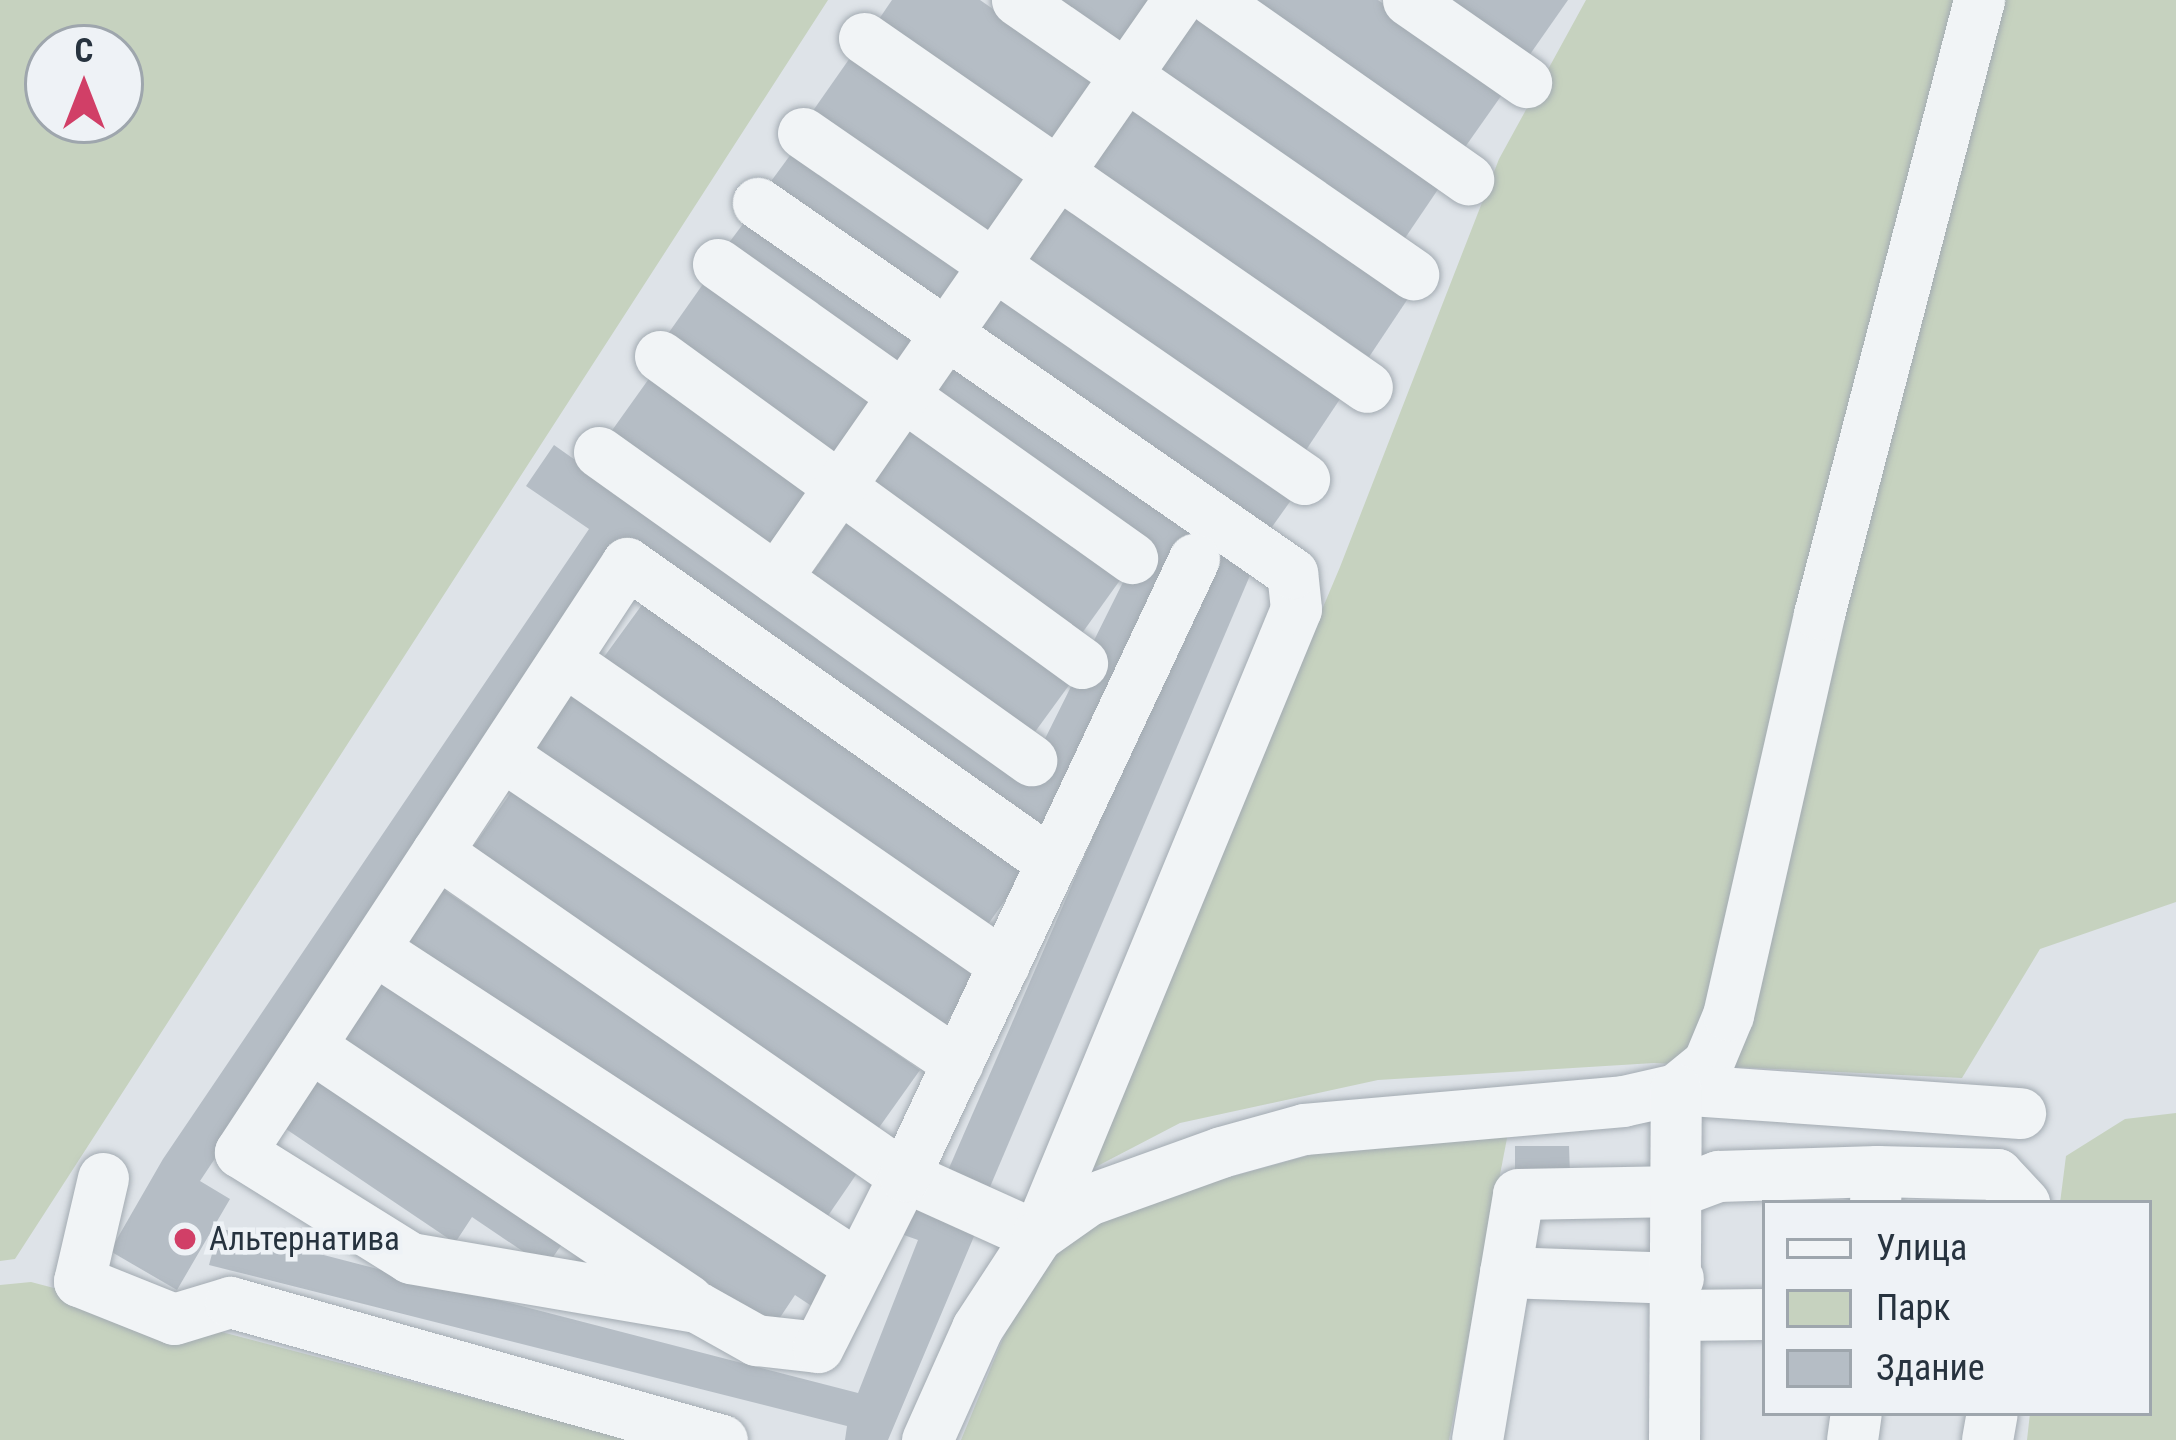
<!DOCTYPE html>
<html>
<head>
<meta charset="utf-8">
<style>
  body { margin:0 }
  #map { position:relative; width:2176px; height:1440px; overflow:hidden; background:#dee3e8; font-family:"Roboto Condensed",sans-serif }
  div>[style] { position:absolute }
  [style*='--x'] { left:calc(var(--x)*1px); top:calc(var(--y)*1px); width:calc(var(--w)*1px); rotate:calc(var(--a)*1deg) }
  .green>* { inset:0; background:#c6d2bf }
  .building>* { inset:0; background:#b5bdc5 }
  .roads { filter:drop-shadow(0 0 3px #a3abb2) drop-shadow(0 0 3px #a3abb2) }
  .minor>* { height:51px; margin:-25.5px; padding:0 25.5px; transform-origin:25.5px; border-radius:25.5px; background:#f1f4f6 }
  .dots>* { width:33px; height:33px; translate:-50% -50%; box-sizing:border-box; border:6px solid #eef2f6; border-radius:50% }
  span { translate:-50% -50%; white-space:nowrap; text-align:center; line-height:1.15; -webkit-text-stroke:9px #eef2f6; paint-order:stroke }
  .poi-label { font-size:33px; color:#27333f }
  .left { translate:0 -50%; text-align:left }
  .legend { position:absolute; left:1762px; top:1200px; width:390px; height:216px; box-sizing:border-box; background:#eef2f6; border:3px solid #9ea6ad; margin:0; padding:15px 21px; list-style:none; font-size:36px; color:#27333f }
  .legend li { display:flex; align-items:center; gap:24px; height:60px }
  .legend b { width:60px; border:3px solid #9ea6ad }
  .north { position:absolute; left:24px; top:24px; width:120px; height:120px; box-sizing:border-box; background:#eef2f6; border:3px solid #9ea6ad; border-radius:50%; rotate:0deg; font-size:33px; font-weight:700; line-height:48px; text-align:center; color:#27333f }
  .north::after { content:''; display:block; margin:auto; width:42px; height:54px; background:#d13f67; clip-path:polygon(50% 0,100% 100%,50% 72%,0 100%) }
</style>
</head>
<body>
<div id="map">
  <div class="green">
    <div style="clip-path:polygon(evenodd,0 0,828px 0,15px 1259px,0 1261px,0 0,120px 48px,120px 120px,48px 120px,48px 48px,120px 48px)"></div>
    <div style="clip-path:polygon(1586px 0,2176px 0,2176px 902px,2040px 949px,1962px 1078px,1654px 1063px,1378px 1080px,1180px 1123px,1084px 1173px,1340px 567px,1499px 159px)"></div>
    <div style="clip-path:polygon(2176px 1113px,2176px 1440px,2027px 1440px,2030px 1413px,2149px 1413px,2149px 1203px,2060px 1203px,2066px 1156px,2125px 1119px)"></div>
    <div style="clip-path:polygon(1508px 1133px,1449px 1440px,961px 1440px,1042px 1244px,1212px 1182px,1358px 1142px)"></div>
    <div style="clip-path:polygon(31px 1282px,634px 1440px,0 1440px,0 1285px)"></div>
  </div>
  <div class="building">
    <div style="clip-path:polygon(892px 0,980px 0,1095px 80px,1053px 140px,879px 19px)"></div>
    <div style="clip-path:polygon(1052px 0,1151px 0,1118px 47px)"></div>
    <div style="clip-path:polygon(1247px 0,1378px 0,1506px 89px,1463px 150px)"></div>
    <div style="clip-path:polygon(1441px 0,1568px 0,1526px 60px)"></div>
    <div style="clip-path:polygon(1192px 11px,1443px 182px,1401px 244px,1150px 72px)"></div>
    <div style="clip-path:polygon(852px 55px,1026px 178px,984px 237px,810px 115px)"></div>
    <div style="clip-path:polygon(1129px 101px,1411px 294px,1369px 357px,1086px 163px)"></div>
    <div style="clip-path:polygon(794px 150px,963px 271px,938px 305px,769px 184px)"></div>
    <div style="clip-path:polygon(1060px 201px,1344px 393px,1302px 456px,1018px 264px)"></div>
    <div style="clip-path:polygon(749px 216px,921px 340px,901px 369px,728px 244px)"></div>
    <div style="clip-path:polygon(708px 277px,878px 396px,835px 456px,665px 338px)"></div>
    <div style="clip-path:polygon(997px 290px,1294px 496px,1267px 534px,971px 327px)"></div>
    <div style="clip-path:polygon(956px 364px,1196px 529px,1042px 836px,627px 538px,200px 1181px,230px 1199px,177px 1290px,110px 1251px,163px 1159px,589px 529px,526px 486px,554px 445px,1025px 779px,1143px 542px,933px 397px)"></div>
    <div style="clip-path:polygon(653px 373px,812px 485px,767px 548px,608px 436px)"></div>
    <div style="clip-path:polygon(913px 426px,1123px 576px,1080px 636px,870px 486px)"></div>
    <div style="clip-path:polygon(850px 519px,1075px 677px,1032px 736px,808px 579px)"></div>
    <div style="clip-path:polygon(1220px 544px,1254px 566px,984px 1201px,943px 1182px)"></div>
    <div style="clip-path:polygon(644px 602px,1026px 871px,986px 927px,604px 657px)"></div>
    <div style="clip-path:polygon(575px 690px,979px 976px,936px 1037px,532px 750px)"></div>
    <div style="clip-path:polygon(514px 788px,920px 1070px,878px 1129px,473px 847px)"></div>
    <div style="clip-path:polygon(444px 890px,860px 1169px,823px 1223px,407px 944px)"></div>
    <div style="clip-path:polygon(373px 967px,840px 1274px,816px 1309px,795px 1295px,773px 1328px,328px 1036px)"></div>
    <div style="clip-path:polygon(321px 1071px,567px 1237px,546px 1267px,472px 1217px,455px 1243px,283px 1127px)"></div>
    <div style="clip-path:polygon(1515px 1146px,1569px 1146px,1570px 1176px,1515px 1177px)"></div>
    <div style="clip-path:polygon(913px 1205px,975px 1234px,888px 1440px,845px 1440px,847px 1426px,209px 1265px,219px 1228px,858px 1393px,918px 1240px,901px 1234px)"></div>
  </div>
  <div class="roads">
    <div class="minor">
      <div style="--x:1017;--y:0;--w:482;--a:34.7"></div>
      <div style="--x:1213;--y:0;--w:312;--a:35.1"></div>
      <div style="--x:1408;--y:0;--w:144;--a:34.8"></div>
      <div style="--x:864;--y:38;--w:612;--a:34.75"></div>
      <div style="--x:803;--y:133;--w:609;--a:34.63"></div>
      <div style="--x:718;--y:264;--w:508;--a:35.38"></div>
      <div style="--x:660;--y:356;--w:522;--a:36.04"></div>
      <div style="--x:599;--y:452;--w:531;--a:35.49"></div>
      <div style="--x:776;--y:578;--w:704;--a:-55.18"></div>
      <div style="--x:564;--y:660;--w:535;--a:34.73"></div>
      <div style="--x:502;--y:755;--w:550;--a:34.04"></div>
      <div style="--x:437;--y:852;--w:568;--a:34.75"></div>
      <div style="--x:904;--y:1176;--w:146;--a:24.3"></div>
      <div style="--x:1037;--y:1236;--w:678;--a:-67.56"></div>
      <div style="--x:1296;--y:609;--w:36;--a:-96"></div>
      <div style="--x:1292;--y:573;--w:650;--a:-145.28"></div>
      <div style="--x:1051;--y:862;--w:519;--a:-144.81"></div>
      <div style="--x:627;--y:563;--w:705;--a:123.31"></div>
      <div style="--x:240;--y:1152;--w:200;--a:31.9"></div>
      <div style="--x:410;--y:1258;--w:291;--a:9.7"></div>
      <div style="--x:697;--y:1307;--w:68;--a:29.2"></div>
      <div style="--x:756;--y:1340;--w:62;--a:6.4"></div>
      <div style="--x:818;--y:1347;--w:191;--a:-63.3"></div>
      <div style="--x:904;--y:1176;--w:682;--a:-64.83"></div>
      <div style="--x:374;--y:949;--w:579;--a:33.17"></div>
      <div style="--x:310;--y:1046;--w:455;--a:33.9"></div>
      <div style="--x:1676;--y:1089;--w:41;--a:-39.1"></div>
      <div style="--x:1708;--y:1063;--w:52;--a:-67.4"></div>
      <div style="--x:1728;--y:1015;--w:411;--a:-77.2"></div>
      <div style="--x:1819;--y:614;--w:635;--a:-75.39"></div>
      <div style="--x:103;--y:1178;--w:106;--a:103.1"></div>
      <div style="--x:79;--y:1281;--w:102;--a:21.8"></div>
      <div style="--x:174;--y:1319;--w:59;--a:-16.9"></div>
      <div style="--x:230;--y:1302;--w:511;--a:15.67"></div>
      <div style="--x:1875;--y:1202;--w:31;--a:-86"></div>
      <div style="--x:1877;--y:1171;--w:120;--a:1.4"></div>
      <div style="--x:1997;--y:1174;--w:40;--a:47"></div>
      <div style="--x:1505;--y:1272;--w:173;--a:2"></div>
      <div style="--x:1677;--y:1315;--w:88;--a:-0.7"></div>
      <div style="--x:927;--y:1440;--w:123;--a:-65.9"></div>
      <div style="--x:977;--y:1328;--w:110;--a:-56.9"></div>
      <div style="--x:1037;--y:1236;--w:62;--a:-35.2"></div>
      <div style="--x:1088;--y:1200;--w:141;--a:-19.8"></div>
      <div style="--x:1221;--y:1152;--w:86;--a:-15.5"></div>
      <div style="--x:1304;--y:1129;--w:320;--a:-5"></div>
      <div style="--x:1623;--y:1101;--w:54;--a:-12.8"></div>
      <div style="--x:1676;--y:1089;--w:345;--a:4"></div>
      <div style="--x:1477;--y:1440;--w:249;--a:-80.5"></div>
      <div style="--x:1518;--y:1194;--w:160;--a:-1.1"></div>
      <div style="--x:1678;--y:1191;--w:43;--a:-20.6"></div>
      <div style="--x:1718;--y:1176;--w:159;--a:-1.8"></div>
      <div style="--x:1674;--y:1440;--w:351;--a:-89.7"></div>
      <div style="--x:1852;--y:1440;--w:27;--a:-82"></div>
      <div style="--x:1987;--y:1440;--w:27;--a:-80"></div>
    </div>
  </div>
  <div class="dots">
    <div style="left:185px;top:1239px;background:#d13f67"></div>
  </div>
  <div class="poi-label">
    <span class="left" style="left:209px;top:1239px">Альтернатива</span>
  </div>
  <ul class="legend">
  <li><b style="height:15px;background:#f1f4f6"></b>Улица</li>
  <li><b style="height:33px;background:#c6d2bf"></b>Парк</li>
  <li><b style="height:33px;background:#b5bdc5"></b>Здание</li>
  </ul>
  <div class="north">С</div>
</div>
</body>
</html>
